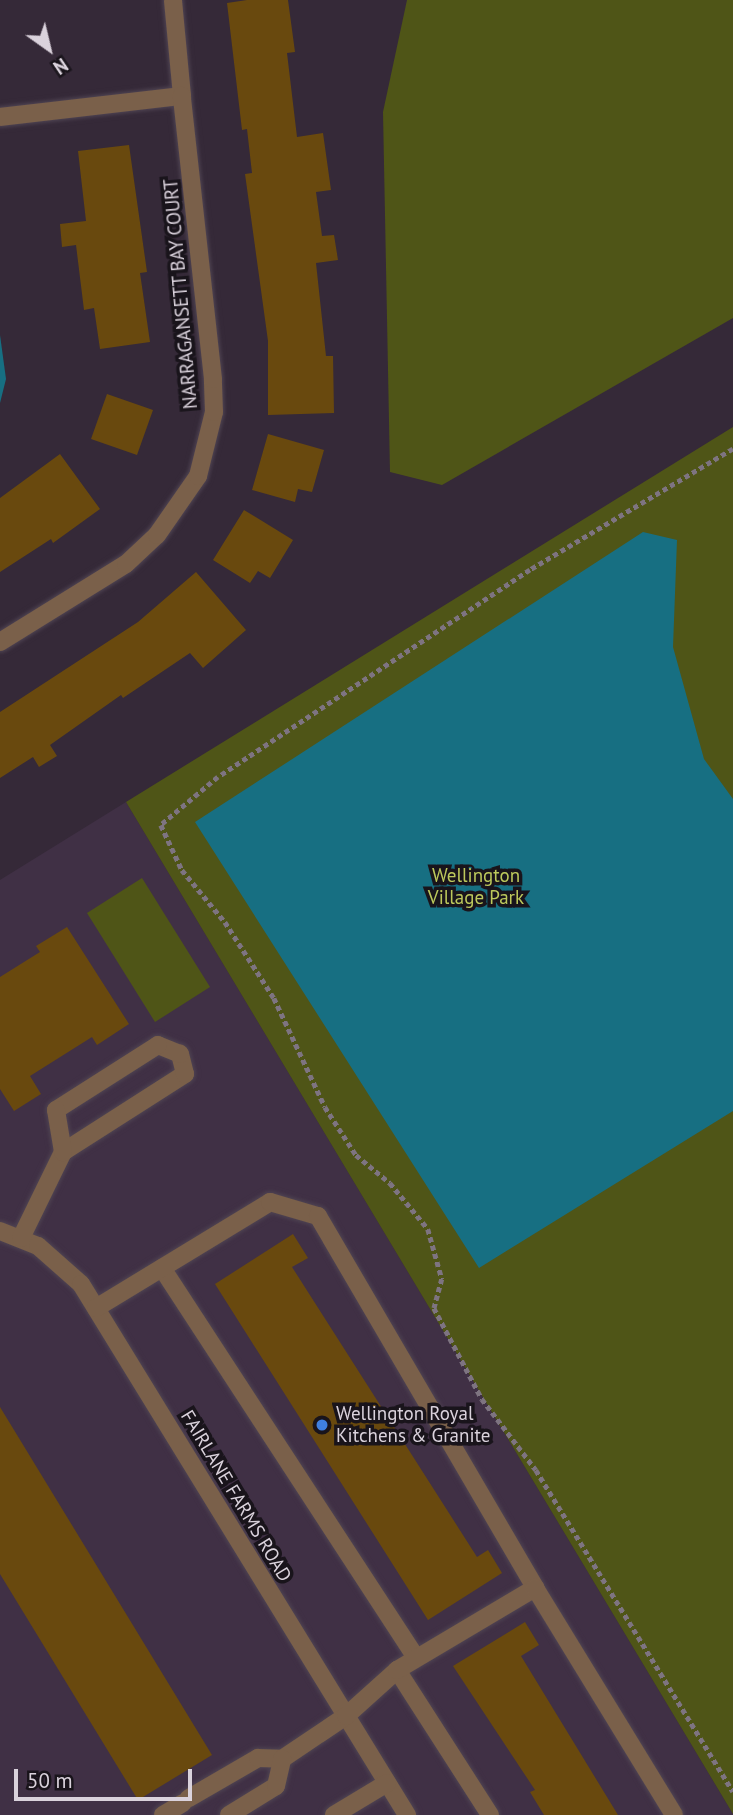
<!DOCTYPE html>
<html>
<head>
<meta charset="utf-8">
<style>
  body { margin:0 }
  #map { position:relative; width:733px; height:1815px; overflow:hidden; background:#352938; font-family:"PT Sans",sans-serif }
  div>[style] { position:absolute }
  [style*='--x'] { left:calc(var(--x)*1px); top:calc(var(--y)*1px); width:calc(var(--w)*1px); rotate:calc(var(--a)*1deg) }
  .built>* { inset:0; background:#403045 }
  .green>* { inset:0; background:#4f5517 }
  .water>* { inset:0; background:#176f82 }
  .building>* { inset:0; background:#69490e }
  .path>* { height:4.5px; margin-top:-2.25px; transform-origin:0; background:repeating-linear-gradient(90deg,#7e7481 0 5px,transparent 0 8.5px) }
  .roads { filter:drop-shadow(0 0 2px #4f4452) drop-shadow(0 0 2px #4f4452) }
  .minor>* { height:18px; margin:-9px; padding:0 9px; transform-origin:9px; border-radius:9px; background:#7a604a }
  .dots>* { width:19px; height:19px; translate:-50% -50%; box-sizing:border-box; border:4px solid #19141b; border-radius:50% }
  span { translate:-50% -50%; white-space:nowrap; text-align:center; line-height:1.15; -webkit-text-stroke:7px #19141b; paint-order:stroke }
  .street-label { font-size:19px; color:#dad2dc }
  .park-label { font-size:19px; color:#bdc95c }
  .poi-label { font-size:19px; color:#dad2dc }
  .left { translate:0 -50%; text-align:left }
  .north { position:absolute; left:14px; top:14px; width:70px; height:70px; -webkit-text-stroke:5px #19141b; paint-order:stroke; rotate:146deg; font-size:19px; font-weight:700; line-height:28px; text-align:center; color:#dad2dc }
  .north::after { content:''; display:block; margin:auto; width:24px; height:32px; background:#dad2dc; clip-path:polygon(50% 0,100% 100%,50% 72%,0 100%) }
  .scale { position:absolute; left:14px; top:1769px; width:178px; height:32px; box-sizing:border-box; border:4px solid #dad2dc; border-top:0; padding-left:9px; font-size:21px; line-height:24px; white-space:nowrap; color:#dad2dc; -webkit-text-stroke:5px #19141b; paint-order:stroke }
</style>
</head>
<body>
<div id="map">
  <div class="built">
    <div style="clip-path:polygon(126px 802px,733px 1814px,733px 1815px,0 1815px,0 880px)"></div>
  </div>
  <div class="green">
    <div style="clip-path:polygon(407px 0,733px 0,733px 318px,442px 485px,390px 472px,383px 112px)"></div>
    <div style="clip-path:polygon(733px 427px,733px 1814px,126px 802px)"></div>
    <div style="clip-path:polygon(142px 878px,210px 987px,155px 1022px,87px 913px)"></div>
  </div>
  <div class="water">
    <div style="clip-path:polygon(0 335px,6px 379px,0 403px)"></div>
    <div style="clip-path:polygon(643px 532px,677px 540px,673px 647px,704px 759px,733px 799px,733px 1111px,479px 1268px,195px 822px)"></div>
  </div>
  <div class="building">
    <div style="clip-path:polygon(247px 0,288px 0,295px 52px,287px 53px,297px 137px,323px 133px,331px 190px,316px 192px,322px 236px,334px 235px,338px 260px,316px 263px,326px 356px,333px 356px,334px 413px,268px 415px,268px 341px,245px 174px,252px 173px,247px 129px,242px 130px,227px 3px)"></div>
    <div style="clip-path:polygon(129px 145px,147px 272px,140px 273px,150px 342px,100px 349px,94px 308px,84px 310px,76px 245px,62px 247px,60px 224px,86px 221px,78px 151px)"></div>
    <div style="clip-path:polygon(107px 394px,153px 410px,137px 455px,91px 439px)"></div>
    <div style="clip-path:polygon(268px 434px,324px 450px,312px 492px,298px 489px,295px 502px,252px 490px)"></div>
    <div style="clip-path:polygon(60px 454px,100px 509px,53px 543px,51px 539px,0 572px,0 498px)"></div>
    <div style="clip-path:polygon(244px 510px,293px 540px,270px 578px,258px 571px,250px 583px,213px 560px)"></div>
    <div style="clip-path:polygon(196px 572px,246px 630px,203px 668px,190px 653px,123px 698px,121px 695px,50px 745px,57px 756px,39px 767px,33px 757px,0 778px,0 712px,138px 622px)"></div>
    <div style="clip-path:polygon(67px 927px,129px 1024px,97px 1045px,92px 1037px,30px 1076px,41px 1094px,14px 1111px,0 1089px,0 977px,40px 952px,36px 946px)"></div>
    <div style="clip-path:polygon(293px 1234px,308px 1258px,292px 1267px,477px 1557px,488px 1550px,502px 1573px,428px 1620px,215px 1284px)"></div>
    <div style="clip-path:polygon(0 1407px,212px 1755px,138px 1800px,0 1574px)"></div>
    <div style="clip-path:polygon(525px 1622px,539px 1645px,521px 1656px,618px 1815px,544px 1815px,530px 1792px,535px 1790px,453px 1666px)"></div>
  </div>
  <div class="path">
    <div style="--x:733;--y:449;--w:236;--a:149.2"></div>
    <div style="--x:530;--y:570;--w:374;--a:146.4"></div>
    <div style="--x:218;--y:777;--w:75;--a:139.9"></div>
    <div style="--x:161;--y:825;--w:50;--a:65"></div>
    <div style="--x:182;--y:870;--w:67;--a:50.4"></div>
    <div style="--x:225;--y:922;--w:90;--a:57.2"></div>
    <div style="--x:274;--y:998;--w:120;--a:64.9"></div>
    <div style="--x:325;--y:1107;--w:57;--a:57.1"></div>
    <div style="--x:356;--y:1155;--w:44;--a:39.5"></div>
    <div style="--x:390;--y:1183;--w:60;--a:50.4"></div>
    <div style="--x:428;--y:1229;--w:52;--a:74.4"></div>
    <div style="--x:442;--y:1279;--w:30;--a:105"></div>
    <div style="--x:434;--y:1308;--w:103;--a:62.2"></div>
    <div style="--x:482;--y:1399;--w:89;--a:52.7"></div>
    <div style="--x:536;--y:1470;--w:377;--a:58.5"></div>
  </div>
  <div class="roads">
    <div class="minor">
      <div style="--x:0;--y:117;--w:183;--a:-6.6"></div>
      <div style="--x:182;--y:96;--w:96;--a:-95.4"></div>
      <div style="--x:0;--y:642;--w:148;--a:-31.8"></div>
      <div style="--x:126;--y:564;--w:42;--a:-43.1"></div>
      <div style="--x:157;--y:535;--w:72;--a:-55.2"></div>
      <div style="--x:198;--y:476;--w:66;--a:-76"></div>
      <div style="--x:214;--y:412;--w:33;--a:-92"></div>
      <div style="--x:213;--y:379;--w:285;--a:-96.3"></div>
      <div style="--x:0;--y:1231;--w:41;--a:21.5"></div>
      <div style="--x:38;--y:1246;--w:57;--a:41.5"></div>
      <div style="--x:81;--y:1284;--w:623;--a:58.45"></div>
      <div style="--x:21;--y:1238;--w:96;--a:-64"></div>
      <div style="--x:63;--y:1152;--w:145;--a:-32.6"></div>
      <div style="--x:185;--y:1074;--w:21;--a:-104"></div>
      <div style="--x:180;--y:1054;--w:24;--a:-158"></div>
      <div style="--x:158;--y:1045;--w:121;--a:147.5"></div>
      <div style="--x:56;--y:1110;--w:43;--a:80.5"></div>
      <div style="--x:162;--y:1268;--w:465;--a:56.9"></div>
      <div style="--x:96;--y:1308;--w:204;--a:-31.3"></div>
      <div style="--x:270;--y:1202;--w:50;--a:16.3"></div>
      <div style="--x:318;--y:1216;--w:431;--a:59.7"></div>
      <div style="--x:397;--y:1670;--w:172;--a:57.3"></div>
      <div style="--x:189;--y:1798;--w:80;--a:-30.1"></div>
      <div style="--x:258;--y:1758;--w:24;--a:2"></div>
      <div style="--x:282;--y:1759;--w:77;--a:-33.9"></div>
      <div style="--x:346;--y:1716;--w:69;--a:-42"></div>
      <div style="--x:397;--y:1670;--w:161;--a:-30.7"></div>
      <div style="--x:535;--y:1588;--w:266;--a:58.5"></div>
      <div style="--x:163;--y:1815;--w:23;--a:-31"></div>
      <div style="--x:229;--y:1815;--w:55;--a:-31.7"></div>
      <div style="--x:276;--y:1786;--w:28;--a:-77"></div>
      <div style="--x:334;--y:1815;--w:62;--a:-31.1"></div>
    </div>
  </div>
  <div class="dots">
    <div style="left:322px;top:1425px;background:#3f7fe0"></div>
  </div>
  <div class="street-label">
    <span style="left:181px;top:294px;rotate:-95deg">NARRAGANSETT BAY COURT</span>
    <span style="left:236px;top:1496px;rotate:59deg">FAIRLANE FARMS ROAD</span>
  </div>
  <div class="park-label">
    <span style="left:476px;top:887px">Wellington<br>Village Park</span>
  </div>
  <div class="poi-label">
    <span class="left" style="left:336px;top:1425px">Wellington Royal<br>Kitchens &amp; Granite</span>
  </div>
  <div class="north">N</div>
  <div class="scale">50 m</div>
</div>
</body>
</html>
